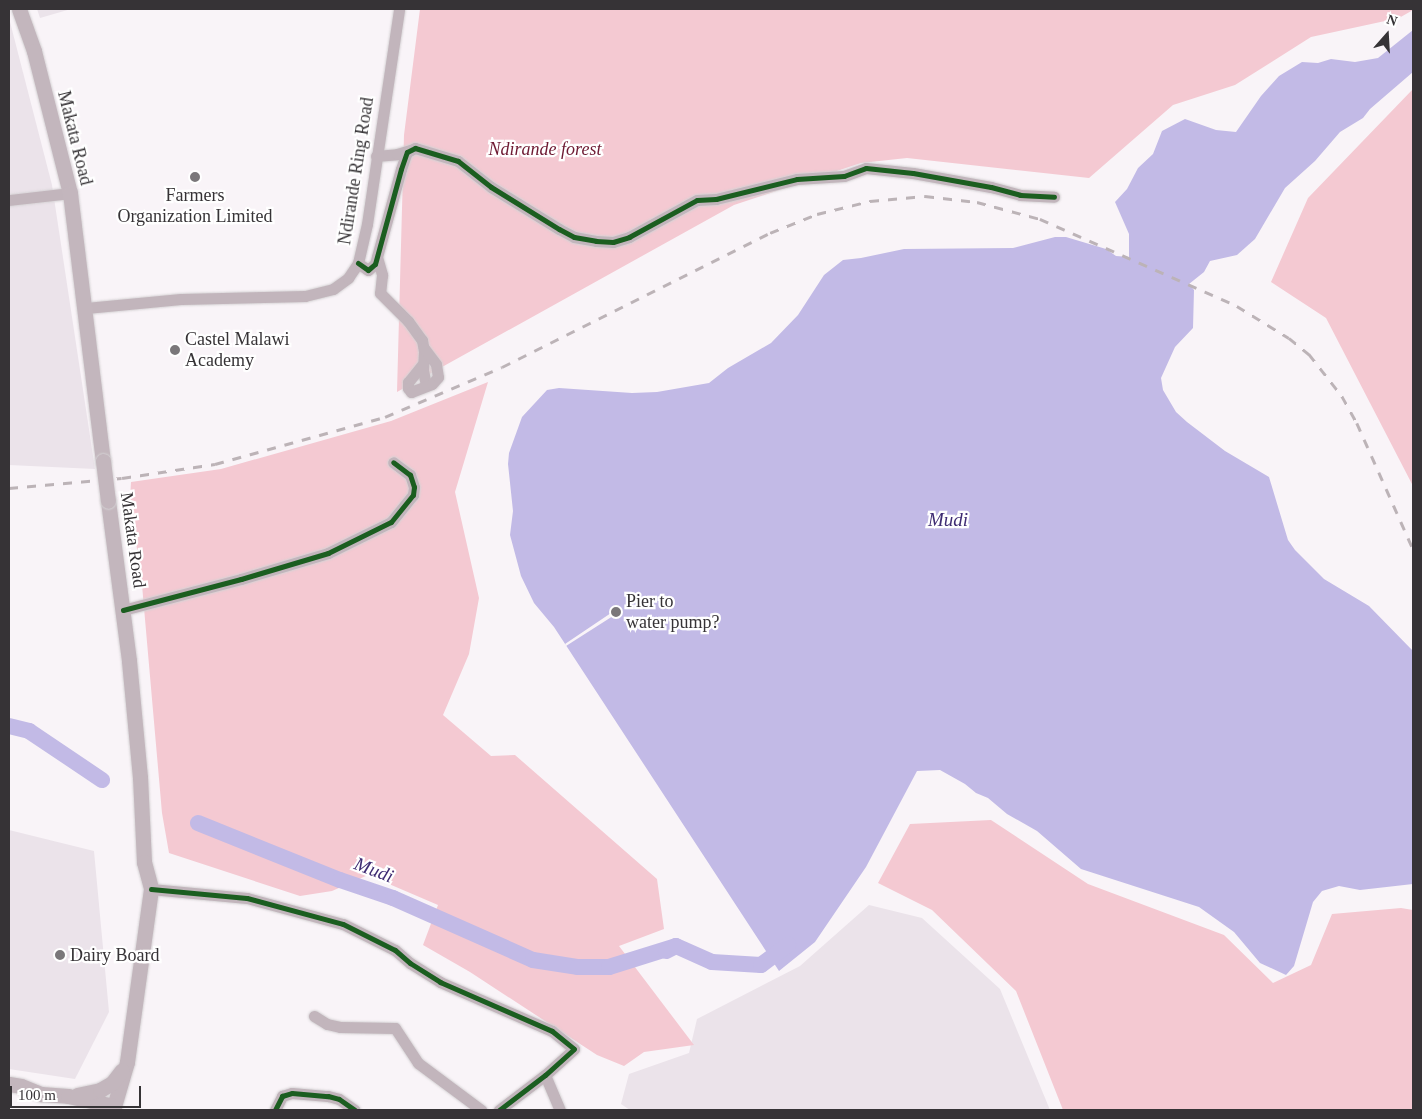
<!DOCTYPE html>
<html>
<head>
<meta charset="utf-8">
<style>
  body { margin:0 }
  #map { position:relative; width:1422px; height:1119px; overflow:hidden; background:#f9f4f8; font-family:"Times New Roman",serif }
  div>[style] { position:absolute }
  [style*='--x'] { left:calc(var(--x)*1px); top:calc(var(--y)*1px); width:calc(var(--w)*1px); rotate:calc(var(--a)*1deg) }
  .built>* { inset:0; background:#ebe3ea }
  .forest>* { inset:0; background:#f4c9d2 }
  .water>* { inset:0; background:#c2bae6 }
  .pier>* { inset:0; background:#f9f4f8 }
  .river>* { height:16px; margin:-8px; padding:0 8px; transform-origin:8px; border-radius:8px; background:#c2bae6 }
  .roads { filter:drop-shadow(0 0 1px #d5d2d4) drop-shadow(0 0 1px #d5d2d4) }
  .minor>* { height:11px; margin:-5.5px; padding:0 5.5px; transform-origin:5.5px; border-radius:5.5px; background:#c2b5bc }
  .major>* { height:15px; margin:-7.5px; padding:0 7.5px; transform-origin:7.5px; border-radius:7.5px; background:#c3b6bd }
  .rail>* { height:2.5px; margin-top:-1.25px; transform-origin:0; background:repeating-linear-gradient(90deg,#bcb3b7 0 9px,transparent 0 18px) }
  .bridges { filter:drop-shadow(0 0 1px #d5d2d4) drop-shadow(0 0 1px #d5d2d4) }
  .major-bridge>* { height:15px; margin:-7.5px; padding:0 7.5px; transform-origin:7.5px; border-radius:7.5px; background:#c3b6bd }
  .cycleway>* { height:5px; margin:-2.5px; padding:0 2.5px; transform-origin:2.5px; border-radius:2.5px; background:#1b5e20 }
  .dots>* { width:14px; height:14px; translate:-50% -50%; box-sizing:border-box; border:2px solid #fff; border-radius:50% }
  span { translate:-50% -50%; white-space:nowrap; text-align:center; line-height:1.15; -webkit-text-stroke:4.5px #fff; paint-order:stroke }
  .street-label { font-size:18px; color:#363336 }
  .park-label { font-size:18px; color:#6e1a33; font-style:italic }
  .poi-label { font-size:18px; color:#363336 }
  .left { translate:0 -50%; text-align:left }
  .water-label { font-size:19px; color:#3f2c73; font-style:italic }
  .frame { position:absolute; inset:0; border:10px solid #363336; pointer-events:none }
  .north { position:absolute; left:1362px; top:10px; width:50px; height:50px; -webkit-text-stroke:4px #fff; paint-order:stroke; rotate:19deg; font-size:14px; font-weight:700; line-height:20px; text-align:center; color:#363336 }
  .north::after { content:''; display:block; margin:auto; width:18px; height:22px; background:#363336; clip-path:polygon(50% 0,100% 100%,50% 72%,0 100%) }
  .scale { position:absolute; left:10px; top:1086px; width:131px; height:22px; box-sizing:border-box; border:2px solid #363336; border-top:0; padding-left:6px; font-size:15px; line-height:18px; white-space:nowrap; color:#363336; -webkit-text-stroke:4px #fff; paint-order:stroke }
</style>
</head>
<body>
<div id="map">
  <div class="built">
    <div style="clip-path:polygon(37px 9px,71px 9px,40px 18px)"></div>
    <div style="clip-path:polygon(9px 18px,52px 185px,95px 469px,9px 465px)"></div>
    <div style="clip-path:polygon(9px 830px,94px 851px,109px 1012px,75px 1079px,9px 1069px)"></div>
    <div style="clip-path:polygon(869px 905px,922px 918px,1000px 989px,1050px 1110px,630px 1110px,621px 1104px,629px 1074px,689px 1053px,697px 1019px,800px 966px)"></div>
  </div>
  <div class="forest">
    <div style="clip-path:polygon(420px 9px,1413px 9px,1413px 10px,1399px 18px,1311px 37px,1235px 85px,1173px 105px,1089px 178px,907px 158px,861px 163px,734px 205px,397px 392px,404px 135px)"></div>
    <div style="clip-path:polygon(1413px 89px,1413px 486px,1326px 318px,1271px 282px,1308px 198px)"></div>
    <div style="clip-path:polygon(488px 382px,455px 492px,479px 598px,469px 654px,443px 715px,491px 756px,515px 755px,657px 879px,664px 929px,619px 946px,694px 1045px,644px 1052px,624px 1066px,597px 1055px,470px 972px,423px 945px,438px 905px,368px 875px,332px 891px,300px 896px,169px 853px,162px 813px,142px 585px,130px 499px,131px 482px,221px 469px,391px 421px)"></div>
    <div style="clip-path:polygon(991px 820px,1088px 884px,1224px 935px,1273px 983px,1311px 965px,1332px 914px,1401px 908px,1413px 910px,1413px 1110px,1063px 1110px,1016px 991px,932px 910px,878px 883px,910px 824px)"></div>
  </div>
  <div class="water">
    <div style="clip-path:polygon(1413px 30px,1413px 72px,1370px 109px,1363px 118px,1340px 132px,1315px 161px,1285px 188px,1255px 239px,1237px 255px,1210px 261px,1204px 272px,1189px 284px,1194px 290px,1193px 328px,1175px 347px,1161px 378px,1163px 390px,1176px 412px,1187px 422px,1225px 451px,1269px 477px,1288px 540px,1295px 550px,1324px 579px,1369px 606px,1413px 651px,1413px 884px,1360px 890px,1339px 886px,1322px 891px,1313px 902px,1294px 966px,1286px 975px,1260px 963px,1234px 932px,1199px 907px,1081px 869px,1037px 831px,1007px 814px,988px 798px,976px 793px,965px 784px,940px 770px,917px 771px,866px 867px,815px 942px,779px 971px,554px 627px,534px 603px,521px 576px,510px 535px,513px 511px,508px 464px,509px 453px,522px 417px,547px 390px,559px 388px,632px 393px,657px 392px,709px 383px,728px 368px,771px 343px,798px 315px,824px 275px,843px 260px,861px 258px,904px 249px,1013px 248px,1055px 237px,1066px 237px,1106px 249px,1116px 256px,1129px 257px,1129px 234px,1115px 202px,1127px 189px,1138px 168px,1153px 154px,1162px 131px,1185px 119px,1216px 130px,1236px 132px,1261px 96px,1279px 76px,1302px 62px,1318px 63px,1331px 59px,1355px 62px,1378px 58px)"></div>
  </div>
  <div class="pier">
    <div style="clip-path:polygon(614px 608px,621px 611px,617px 617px,613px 616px,566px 646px,565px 644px,611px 613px)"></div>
  </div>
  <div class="river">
    <div style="--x:9;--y:726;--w:21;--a:14"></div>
    <div style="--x:29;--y:731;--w:88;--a:33.9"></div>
    <div style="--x:198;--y:823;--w:153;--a:21.9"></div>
    <div style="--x:340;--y:880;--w:56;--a:18.8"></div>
    <div style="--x:393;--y:898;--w:153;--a:23.9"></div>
    <div style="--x:533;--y:960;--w:46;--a:8.8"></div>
    <div style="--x:578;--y:967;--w:31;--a:0"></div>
    <div style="--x:609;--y:967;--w:70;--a:-17.4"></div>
    <div style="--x:666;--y:951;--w:11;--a:-27"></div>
    <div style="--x:676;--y:946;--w:39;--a:24"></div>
    <div style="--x:712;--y:962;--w:49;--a:3.5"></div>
    <div style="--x:761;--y:965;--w:34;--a:-37"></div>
  </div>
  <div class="roads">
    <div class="minor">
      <div style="--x:376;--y:156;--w:21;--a:-5"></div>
      <div style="--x:397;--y:154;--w:14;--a:-17"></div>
      <div style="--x:9;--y:200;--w:61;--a:-6.5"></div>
      <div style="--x:377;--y:257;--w:19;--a:74"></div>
      <div style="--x:382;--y:275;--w:18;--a:96"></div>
      <div style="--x:380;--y:293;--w:40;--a:45"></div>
      <div style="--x:408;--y:321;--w:24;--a:54"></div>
      <div style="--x:422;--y:340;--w:11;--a:80"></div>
      <div style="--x:424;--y:351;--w:19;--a:93"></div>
      <div style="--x:423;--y:370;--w:16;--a:79"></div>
      <div style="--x:358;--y:263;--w:12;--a:35"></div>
      <div style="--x:368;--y:270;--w:9;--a:-41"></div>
      <div style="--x:375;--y:264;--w:98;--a:-74.7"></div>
      <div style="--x:401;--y:169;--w:18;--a:-71"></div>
      <div style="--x:407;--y:152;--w:9;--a:-27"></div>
      <div style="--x:415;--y:148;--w:45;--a:16.8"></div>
      <div style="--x:458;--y:161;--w:42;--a:38.2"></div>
      <div style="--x:491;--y:187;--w:80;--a:31.7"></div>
      <div style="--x:559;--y:229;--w:17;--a:28"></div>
      <div style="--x:574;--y:237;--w:22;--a:10"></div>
      <div style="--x:596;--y:241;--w:17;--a:3"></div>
      <div style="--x:613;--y:242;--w:17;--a:-17"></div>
      <div style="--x:629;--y:237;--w:77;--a:-28.6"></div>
      <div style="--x:697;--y:200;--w:19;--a:-3"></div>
      <div style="--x:716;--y:199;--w:83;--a:-13.9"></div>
      <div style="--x:797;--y:179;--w:47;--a:-3.7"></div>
      <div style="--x:844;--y:176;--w:23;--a:-20"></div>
      <div style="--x:866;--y:168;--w:47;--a:6.1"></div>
      <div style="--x:913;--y:173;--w:79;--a:10.2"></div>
      <div style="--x:991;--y:187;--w:30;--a:15"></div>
      <div style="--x:1020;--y:195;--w:34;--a:3"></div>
      <div style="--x:86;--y:308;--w:95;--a:-5.4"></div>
      <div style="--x:181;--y:299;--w:124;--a:-1.4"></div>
      <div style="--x:305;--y:296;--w:29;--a:-14"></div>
      <div style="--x:333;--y:289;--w:19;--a:-36"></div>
      <div style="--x:348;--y:278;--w:18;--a:-56"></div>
      <div style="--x:358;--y:263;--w:40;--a:-77"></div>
      <div style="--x:367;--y:224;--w:217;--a:-81.5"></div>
      <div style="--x:422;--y:365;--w:22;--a:129"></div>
      <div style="--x:408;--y:382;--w:6;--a:90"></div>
      <div style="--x:408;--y:388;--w:5;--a:53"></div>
      <div style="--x:411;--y:392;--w:22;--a:-21"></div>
      <div style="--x:432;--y:384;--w:9;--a:-49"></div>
      <div style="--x:438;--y:377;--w:13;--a:-99"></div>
      <div style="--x:436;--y:364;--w:20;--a:-127"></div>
      <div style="--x:123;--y:610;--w:122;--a:-14.7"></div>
      <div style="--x:241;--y:579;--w:91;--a:-16.6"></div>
      <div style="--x:328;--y:553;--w:70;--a:-26.2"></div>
      <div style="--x:391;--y:522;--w:35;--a:-51"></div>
      <div style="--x:413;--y:495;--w:8;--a:-83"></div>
      <div style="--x:414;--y:487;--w:13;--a:-108"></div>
      <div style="--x:410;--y:475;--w:21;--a:-143"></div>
      <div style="--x:151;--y:889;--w:96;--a:5.4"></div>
      <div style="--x:247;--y:898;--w:99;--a:15.2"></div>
      <div style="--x:343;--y:924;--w:58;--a:26.6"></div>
      <div style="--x:395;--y:950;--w:20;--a:41"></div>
      <div style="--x:410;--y:963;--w:36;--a:32"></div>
      <div style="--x:440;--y:982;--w:122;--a:23.6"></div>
      <div style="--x:552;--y:1031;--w:28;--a:39"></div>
      <div style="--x:574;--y:1049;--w:39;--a:138"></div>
      <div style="--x:545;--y:1075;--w:58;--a:142.7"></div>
      <div style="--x:314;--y:1016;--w:15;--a:32"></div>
      <div style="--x:327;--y:1024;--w:13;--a:13"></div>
      <div style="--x:340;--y:1027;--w:55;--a:1"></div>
      <div style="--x:395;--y:1028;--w:42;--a:56.7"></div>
      <div style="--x:418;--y:1063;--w:79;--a:36.7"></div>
      <div style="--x:545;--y:1075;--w:38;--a:67"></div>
      <div style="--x:275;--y:1110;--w:16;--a:-63"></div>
      <div style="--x:282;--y:1096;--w:10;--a:-17"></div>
      <div style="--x:292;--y:1093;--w:36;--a:5"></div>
      <div style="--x:328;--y:1096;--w:11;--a:15"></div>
      <div style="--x:339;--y:1099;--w:19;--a:35"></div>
    </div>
    <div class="major">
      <div style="--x:19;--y:9;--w:45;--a:70.3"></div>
      <div style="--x:34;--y:51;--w:146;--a:75.8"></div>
      <div style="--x:70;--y:193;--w:270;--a:83"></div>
      <div style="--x:108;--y:501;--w:161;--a:82.5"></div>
      <div style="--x:129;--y:661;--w:117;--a:84.6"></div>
      <div style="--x:140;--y:777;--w:85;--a:87.3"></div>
      <div style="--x:144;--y:862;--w:28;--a:75"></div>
      <div style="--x:151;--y:889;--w:175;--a:97.9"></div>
      <div style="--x:127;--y:1062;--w:50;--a:106.3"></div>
      <div style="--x:9;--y:1084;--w:12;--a:9"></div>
      <div style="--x:21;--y:1086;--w:22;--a:22"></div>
      <div style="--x:41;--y:1094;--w:27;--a:4"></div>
      <div style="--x:68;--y:1096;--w:47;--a:12.3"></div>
      <div style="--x:77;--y:1095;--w:24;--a:-12"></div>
      <div style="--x:100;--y:1090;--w:14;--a:-30"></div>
      <div style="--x:112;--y:1083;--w:16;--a:-52"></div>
    </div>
  </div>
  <div class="rail">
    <div style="--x:9;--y:488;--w:113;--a:-5.1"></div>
    <div style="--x:122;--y:478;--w:94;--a:-8.6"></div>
    <div style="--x:215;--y:464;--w:176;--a:-15.5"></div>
    <div style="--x:385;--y:417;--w:127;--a:-23.1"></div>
    <div style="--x:502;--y:367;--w:300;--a:-26.6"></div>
    <div style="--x:770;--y:233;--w:51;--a:-22"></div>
    <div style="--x:817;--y:214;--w:55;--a:-13.8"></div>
    <div style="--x:870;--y:201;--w:55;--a:-5.2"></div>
    <div style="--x:925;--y:196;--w:52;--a:6.6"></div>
    <div style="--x:977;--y:202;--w:65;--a:15.1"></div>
    <div style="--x:1040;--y:219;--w:215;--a:23.8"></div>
    <div style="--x:1237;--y:306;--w:61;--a:31.6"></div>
    <div style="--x:1289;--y:338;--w:26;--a:39"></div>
    <div style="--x:1309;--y:354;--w:53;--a:51.8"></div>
    <div style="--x:1342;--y:396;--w:31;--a:61"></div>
    <div style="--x:1357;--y:423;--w:138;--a:66"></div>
  </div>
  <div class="bridges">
    <div class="major-bridge">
      <div style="--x:103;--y:461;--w:40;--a:82.9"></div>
    </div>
  </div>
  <div class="cycleway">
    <div style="--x:358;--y:263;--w:12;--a:35"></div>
    <div style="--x:368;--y:270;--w:9;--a:-41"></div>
    <div style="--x:375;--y:264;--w:98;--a:-74.7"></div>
    <div style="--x:401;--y:169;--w:18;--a:-71"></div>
    <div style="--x:407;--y:152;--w:9;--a:-27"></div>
    <div style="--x:415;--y:148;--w:45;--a:16.8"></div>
    <div style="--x:458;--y:161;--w:42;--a:38.2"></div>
    <div style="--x:491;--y:187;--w:80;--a:31.7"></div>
    <div style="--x:559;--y:229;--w:17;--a:28"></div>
    <div style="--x:574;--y:237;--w:22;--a:10"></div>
    <div style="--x:596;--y:241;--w:17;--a:3"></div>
    <div style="--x:613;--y:242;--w:17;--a:-17"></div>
    <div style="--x:629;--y:237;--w:77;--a:-28.6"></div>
    <div style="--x:697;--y:200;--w:19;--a:-3"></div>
    <div style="--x:716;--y:199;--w:83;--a:-13.9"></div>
    <div style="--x:797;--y:179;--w:47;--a:-3.7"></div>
    <div style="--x:844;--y:176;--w:23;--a:-20"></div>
    <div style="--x:866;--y:168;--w:47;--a:6.1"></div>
    <div style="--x:913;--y:173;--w:79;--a:10.2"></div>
    <div style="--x:991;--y:187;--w:30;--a:15"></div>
    <div style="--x:1020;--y:195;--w:34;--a:3"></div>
    <div style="--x:123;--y:610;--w:122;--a:-14.7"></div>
    <div style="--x:241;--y:579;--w:91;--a:-16.6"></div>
    <div style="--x:328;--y:553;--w:70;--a:-26.2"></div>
    <div style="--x:391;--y:522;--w:35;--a:-51"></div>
    <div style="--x:413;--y:495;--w:8;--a:-83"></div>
    <div style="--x:414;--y:487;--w:13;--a:-108"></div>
    <div style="--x:410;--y:475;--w:21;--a:-143"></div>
    <div style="--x:151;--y:889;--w:96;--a:5.4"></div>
    <div style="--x:247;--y:898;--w:99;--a:15.2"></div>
    <div style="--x:343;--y:924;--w:58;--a:26.6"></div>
    <div style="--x:395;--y:950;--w:20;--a:41"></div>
    <div style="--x:410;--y:963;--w:36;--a:32"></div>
    <div style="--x:440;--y:982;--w:122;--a:23.6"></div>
    <div style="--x:552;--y:1031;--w:28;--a:39"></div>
    <div style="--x:574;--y:1049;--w:39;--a:138"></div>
    <div style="--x:545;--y:1075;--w:58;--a:142.7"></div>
    <div style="--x:275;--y:1110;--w:16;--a:-63"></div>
    <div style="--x:282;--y:1096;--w:10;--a:-17"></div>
    <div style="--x:292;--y:1093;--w:36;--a:5"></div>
    <div style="--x:328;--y:1096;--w:11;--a:15"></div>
    <div style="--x:339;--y:1099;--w:19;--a:35"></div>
  </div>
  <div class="dots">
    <div style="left:195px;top:177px;background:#7a777a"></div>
    <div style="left:175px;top:350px;background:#7a777a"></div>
    <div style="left:616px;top:612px;background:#7a777a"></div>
    <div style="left:60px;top:955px;background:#7a777a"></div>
  </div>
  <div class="street-label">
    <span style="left:75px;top:138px;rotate:76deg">Makata Road</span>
    <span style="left:356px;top:171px;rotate:-81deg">Ndirande Ring Road</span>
    <span style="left:133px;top:540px;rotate:82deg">Makata Road</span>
  </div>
  <div class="park-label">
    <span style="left:545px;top:149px">Ndirande forest</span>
  </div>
  <div class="poi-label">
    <span style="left:195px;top:206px">Farmers<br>Organization Limited</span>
    <span class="left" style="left:185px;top:350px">Castel Malawi<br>Academy</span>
    <span class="left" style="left:626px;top:612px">Pier to<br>water pump?</span>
    <span class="left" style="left:70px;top:955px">Dairy Board</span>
  </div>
  <div class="water-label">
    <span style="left:948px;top:520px">Mudi</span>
    <span style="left:374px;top:870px;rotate:21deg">Mudi</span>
  </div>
  <div class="frame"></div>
  <div class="north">N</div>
  <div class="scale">100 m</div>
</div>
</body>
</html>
